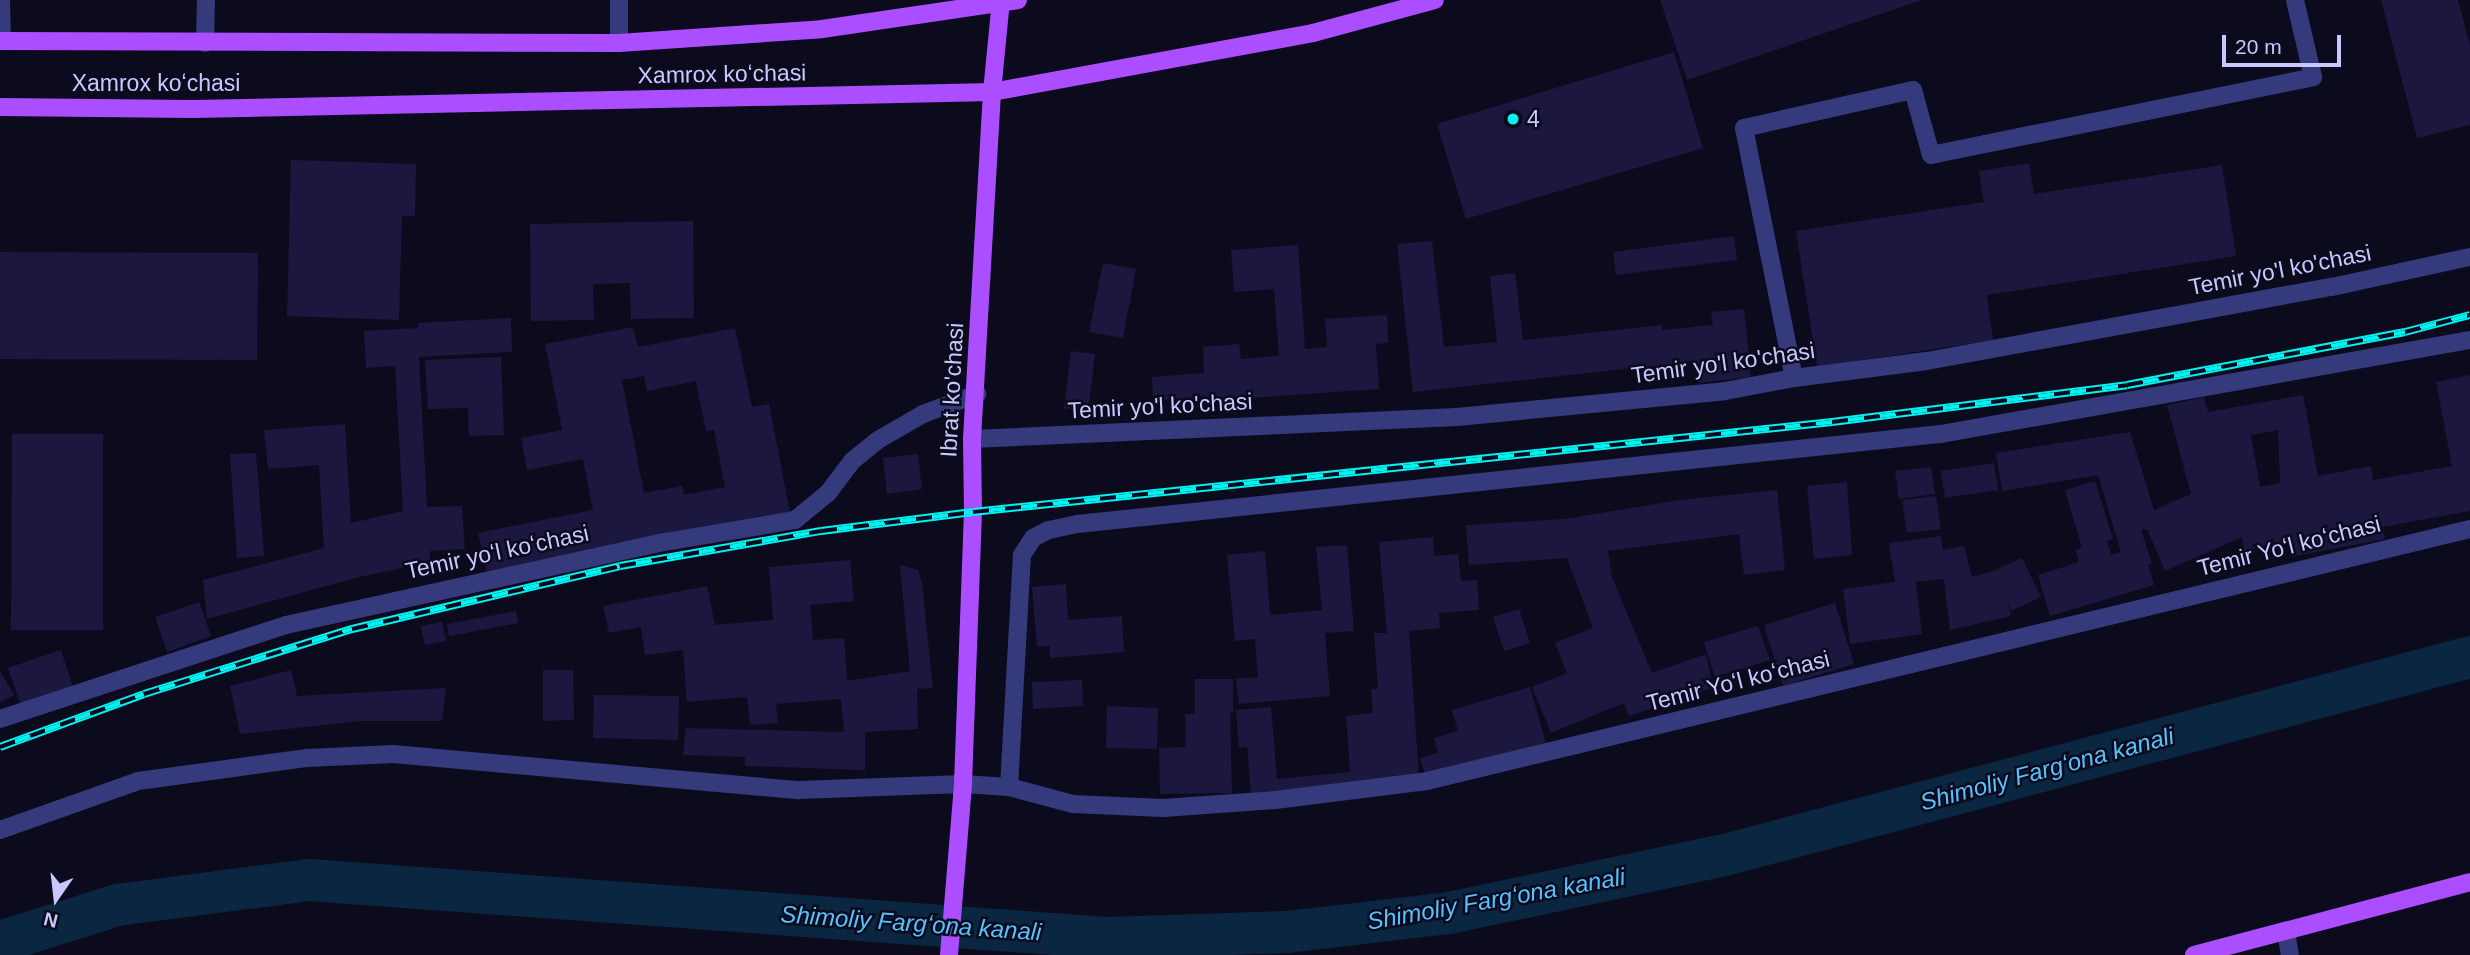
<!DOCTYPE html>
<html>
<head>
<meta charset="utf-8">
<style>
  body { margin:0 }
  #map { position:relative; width:2470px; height:955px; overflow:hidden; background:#0c0b1d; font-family:Helvetica,sans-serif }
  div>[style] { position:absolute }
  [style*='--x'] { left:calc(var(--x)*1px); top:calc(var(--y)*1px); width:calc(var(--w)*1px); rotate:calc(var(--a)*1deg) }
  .canal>* { height:42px; margin:-21px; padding:0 21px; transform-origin:21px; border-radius:21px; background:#0b2641 }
  .building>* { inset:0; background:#1b173e }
  .minor>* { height:18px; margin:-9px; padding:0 9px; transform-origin:9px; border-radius:9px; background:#353a7c }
  .major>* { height:18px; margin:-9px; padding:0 9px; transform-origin:9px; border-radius:9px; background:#ab4eff }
  .rail>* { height:8px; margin-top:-4px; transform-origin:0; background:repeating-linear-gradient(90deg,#0c0b1d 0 16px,#00f2f1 0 32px); box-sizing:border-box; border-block:2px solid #00f2f1 }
  .dots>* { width:19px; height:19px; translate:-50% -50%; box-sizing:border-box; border:4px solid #0c0b1d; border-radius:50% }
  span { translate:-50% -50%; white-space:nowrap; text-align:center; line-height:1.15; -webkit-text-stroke:5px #0c0b1d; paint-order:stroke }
  .street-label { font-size:23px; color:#c8c7ff }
  .poi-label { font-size:23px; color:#c8c7ff }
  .left { translate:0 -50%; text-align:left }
  .water-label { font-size:24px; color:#55c2ff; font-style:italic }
  .north { position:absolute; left:21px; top:864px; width:70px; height:70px; -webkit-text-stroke:5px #0c0b1d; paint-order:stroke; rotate:194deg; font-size:19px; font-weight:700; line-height:28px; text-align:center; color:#c8c7ff }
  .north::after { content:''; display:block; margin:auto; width:24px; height:32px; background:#c8c7ff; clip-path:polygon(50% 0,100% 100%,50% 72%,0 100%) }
  .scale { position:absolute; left:2222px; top:35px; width:119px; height:32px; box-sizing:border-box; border:4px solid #c8c7ff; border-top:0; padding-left:9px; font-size:21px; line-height:24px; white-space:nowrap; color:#c8c7ff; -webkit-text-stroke:5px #0c0b1d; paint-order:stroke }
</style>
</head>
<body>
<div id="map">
  <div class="canal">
    <div style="--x:0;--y:942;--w:123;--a:-17.5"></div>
    <div style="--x:117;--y:905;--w:194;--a:-7.4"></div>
    <div style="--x:309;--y:880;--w:801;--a:4.15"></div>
    <div style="--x:1108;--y:938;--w:179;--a:-1.9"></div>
    <div style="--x:1287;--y:932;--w:163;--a:-6.7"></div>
    <div style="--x:1449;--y:913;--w:282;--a:-11.9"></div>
    <div style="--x:1725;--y:855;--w:771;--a:-14.88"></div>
  </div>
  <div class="building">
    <div style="clip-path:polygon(1660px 0,1922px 0,1687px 80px)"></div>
    <div style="clip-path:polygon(2381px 0,2458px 0,2470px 46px,2470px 125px,2417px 138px)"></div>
    <div style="clip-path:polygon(1674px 52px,1703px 148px,1466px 219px,1437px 124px)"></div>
    <div style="clip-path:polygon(291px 160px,416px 164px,415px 216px,402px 216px,399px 320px,287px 316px)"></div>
    <div style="clip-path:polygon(2029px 163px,2034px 194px,2222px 165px,2236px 256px,1987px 295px,1993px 340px,1817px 367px,1796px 231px,1984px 202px,1979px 171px)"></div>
    <div style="clip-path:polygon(693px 221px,694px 318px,631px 319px,630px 283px,593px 284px,594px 320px,531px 321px,530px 224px)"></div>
    <div style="clip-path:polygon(1734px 236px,1737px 260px,1616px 275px,1613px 252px)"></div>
    <div style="clip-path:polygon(1432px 241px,1444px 347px,1497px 342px,1490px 276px,1515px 273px,1523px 340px,1662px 325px,1662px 330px,1713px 325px,1711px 312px,1744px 309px,1751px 377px,1699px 383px,1697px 361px,1413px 392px,1397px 244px)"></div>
    <div style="clip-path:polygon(1298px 245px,1305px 349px,1327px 347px,1325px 319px,1387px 315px,1388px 343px,1376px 344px,1379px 389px,1206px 401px,1206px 396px,1153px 401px,1152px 377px,1204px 373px,1203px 347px,1239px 344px,1241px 359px,1279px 356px,1274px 289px,1234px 292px,1231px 250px)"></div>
    <div style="clip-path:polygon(0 252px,258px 253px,257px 360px,0 359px)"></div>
    <div style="clip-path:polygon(1103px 263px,1136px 269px,1123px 338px,1089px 332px)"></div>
    <div style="clip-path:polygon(511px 318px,512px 352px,419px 357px,427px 507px,462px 506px,465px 549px,430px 551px,430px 562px,355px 578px,207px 619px,203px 580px,324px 548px,319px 465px,268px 469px,264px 430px,345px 424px,351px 523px,403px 511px,395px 366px,366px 368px,364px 331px,418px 328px,418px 323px)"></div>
    <div style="clip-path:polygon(evenodd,633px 327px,638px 347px,735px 328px,752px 407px,769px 404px,790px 512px,487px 572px,478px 533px,593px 510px,583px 459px,527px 470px,521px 438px,562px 430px,545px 344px,633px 327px,644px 376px,647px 391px,696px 381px,706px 431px,714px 430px,725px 487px,684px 495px,682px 486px,644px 493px,622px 380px,644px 376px)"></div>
    <div style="clip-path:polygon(1071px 351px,1095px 354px,1089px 406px,1064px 409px)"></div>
    <div style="clip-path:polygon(501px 357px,504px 435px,469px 436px,468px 408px,428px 409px,425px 360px)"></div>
    <div style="clip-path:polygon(evenodd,2470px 375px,2470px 511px,2382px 527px,2385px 539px,2290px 557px,2288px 543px,2244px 551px,2242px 537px,2165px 571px,2147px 529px,2141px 530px,2152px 564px,2148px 565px,2154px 585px,2050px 616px,2038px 575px,2079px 562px,2076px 550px,2082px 548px,2065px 490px,2095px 481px,2113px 539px,2107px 541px,2111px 555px,2121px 552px,2098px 475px,2002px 491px,1996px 453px,2130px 432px,2154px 510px,2191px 494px,2167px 405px,2204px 397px,2208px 412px,2303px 395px,2318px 476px,2371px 466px,2373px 480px,2452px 466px,2436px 382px,2470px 375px,2278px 430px,2280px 483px,2260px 487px,2251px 435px,2278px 430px)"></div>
    <div style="clip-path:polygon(12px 434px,103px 434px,103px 630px,11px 630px)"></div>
    <div style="clip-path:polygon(256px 453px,264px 556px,237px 558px,230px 454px)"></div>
    <div style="clip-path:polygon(918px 454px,922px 489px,887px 494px,883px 458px)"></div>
    <div style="clip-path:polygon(1994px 463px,1998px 490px,1945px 498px,1941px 471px)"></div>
    <div style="clip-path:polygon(1931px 467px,1935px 494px,1899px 499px,1895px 471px)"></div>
    <div style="clip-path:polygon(1847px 482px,1852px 555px,1814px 559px,1807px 486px)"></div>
    <div style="clip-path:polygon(1777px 490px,1785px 570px,1744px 575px,1739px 534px,1608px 551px,1612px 577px,1652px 673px,1706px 654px,1713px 688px,1629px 716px,1624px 703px,1551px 733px,1532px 687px,1567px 673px,1555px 643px,1593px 628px,1567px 558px,1469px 565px,1466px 525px,1564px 519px,1680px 500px)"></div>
    <div style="clip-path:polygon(1936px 496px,1941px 529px,1907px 533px,1902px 500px)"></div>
    <div style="clip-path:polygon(1941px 536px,1943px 550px,1964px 546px,1972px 577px,1993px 571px,2022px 558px,2041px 597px,2011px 611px,2007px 601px,2011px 616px,1950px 630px,1944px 579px,1916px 582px,1922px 634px,1850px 644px,1843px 589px,1895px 582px,1889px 543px)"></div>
    <div style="clip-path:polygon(1433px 537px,1434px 556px,1458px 554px,1461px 581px,1477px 580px,1479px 610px,1439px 613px,1440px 628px,1409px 631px,1419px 779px,1251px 793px,1247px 747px,1239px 748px,1236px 710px,1271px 707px,1277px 779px,1350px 772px,1346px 716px,1373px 713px,1371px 689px,1378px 689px,1374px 633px,1387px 633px,1379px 542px)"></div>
    <div style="clip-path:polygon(1347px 545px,1354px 631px,1325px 633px,1330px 696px,1239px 704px,1236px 679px,1258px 677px,1255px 639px,1235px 641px,1227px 555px,1265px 551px,1270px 615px,1322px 610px,1316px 547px)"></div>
    <div style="clip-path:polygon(850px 560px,854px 601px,810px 605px,813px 640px,844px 638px,847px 681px,910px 671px,900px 565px,918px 570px,922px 584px,933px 688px,917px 689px,918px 729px,865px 732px,865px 770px,745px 766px,745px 757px,683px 755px,686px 728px,844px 732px,841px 699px,776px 704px,778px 723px,750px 725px,747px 697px,687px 702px,683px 650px,645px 655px,641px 627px,609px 633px,603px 606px,707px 586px,715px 625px,773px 620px,769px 567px)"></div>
    <div style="clip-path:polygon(1066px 584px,1068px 620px,1122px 616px,1124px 652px,1050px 658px,1050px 646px,1037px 647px,1032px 587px)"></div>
    <div style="clip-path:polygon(199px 602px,211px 636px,167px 652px,155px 617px)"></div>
    <div style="clip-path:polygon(1835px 603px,1854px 664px,1783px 686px,1764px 625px)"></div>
    <div style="clip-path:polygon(1519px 609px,1530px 643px,1504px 651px,1493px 617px)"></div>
    <div style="clip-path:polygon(516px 611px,518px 623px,449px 636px,447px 624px)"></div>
    <div style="clip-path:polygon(442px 622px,446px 641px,425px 645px,421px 626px)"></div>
    <div style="clip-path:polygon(1758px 626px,1770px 660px,1715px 677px,1704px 642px)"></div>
    <div style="clip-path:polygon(61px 650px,73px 687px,21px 705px,8px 668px)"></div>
    <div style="clip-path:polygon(291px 670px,297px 696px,446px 688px,442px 721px,361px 721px,240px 734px,230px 686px)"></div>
    <div style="clip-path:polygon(543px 670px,573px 670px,574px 720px,543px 721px)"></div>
    <div style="clip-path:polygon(0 671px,14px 695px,0 703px)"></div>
    <div style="clip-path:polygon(1195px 679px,1233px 679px,1233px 713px,1230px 713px,1232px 793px,1160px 794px,1159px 748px,1186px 747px,1185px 714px,1195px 714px)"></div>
    <div style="clip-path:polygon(1082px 680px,1083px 706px,1033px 709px,1032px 682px)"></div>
    <div style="clip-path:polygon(1530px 687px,1546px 743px,1426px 777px,1420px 758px,1438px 753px,1434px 738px,1458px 731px,1452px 710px)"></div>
    <div style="clip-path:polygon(594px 695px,679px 696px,678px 740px,593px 738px)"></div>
    <div style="clip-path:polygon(1107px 706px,1158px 708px,1157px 749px,1106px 748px)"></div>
  </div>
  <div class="minor">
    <div style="--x:1;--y:0;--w:41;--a:88.6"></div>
    <div style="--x:205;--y:43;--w:43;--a:-88.7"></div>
    <div style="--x:619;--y:43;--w:43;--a:-90"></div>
    <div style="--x:1794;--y:378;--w:255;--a:-101.3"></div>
    <div style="--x:1744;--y:128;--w:173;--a:-12.7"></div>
    <div style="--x:1913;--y:90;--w:67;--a:74.5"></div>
    <div style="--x:1931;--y:155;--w:390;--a:-11.5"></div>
    <div style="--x:2313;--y:77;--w:79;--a:-103.2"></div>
    <div style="--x:972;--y:439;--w:485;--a:-2.6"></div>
    <div style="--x:1457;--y:417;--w:269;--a:-5.5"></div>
    <div style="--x:1725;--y:391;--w:70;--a:-10.7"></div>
    <div style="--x:1794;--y:378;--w:134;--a:-7.3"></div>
    <div style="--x:1927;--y:361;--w:412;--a:-10.4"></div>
    <div style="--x:2332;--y:287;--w:141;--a:-12.3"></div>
    <div style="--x:0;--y:719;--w:301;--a:-18.2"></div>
    <div style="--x:286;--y:625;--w:388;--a:-12.4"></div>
    <div style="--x:665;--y:542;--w:132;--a:-9.6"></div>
    <div style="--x:795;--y:520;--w:43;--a:-39.3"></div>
    <div style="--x:828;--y:493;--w:40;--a:-53"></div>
    <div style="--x:852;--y:461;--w:33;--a:-39"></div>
    <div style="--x:878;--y:440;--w:52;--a:-30"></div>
    <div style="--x:923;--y:414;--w:58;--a:-20.3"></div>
    <div style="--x:1009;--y:787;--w:232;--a:-86.8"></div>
    <div style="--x:1022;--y:555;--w:20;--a:-57"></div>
    <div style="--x:1033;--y:538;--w:18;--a:-27"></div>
    <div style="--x:1049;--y:530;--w:29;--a:-12"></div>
    <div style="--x:1077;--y:524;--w:869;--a:-5.95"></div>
    <div style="--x:1941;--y:434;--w:537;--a:-10.08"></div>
    <div style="--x:0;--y:830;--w:146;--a:-19.5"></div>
    <div style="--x:138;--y:781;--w:171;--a:-7.8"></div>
    <div style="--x:307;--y:758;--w:86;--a:-2.7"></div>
    <div style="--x:393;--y:754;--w:408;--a:5.1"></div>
    <div style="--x:799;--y:790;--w:164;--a:-2.1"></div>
    <div style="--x:963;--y:784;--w:46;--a:3.7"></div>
    <div style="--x:1009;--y:787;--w:66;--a:14.9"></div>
    <div style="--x:1073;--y:804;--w:90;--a:2.5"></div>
    <div style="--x:1163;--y:808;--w:112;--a:-4.1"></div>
    <div style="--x:1275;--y:800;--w:153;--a:-7.1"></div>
    <div style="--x:1427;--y:781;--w:1073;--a:-13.58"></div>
    <div style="--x:2286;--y:931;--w:24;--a:81"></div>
  </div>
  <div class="major">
    <div style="--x:0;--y:41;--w:619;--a:0.19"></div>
    <div style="--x:619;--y:43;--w:203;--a:-3.9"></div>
    <div style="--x:822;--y:29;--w:198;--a:-8.4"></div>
    <div style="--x:0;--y:107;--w:193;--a:0.6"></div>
    <div style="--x:193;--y:109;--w:799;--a:-1.22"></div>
    <div style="--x:992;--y:92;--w:326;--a:-10.4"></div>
    <div style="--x:1313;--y:33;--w:126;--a:-15.1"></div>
    <div style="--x:949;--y:955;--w:172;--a:-85.3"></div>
    <div style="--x:963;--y:784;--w:272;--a:-87.9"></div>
    <div style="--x:973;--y:512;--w:73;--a:-90.8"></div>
    <div style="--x:972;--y:439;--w:348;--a:-86.7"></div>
    <div style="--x:992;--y:92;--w:92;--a:-84.4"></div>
    <div style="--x:2194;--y:955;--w:285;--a:-14.8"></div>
  </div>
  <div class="rail">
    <div style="--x:0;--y:747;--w:153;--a:-20.2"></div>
    <div style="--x:144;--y:694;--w:218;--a:-17.4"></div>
    <div style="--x:352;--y:629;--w:275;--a:-13.2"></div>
    <div style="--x:620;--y:566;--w:204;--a:-9.9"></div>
    <div style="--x:821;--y:531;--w:153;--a:-7.1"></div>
    <div style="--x:973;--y:512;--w:864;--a:-5.98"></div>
    <div style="--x:1832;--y:422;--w:297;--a:-7.1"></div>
    <div style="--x:2127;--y:385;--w:283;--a:-10.8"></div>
    <div style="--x:2405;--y:332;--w:67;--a:-14.7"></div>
  </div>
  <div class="dots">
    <div style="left:1513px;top:119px;background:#00f2f1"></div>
  </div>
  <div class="street-label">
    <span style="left:722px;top:74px;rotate:-1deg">Xamrox koʻchasi</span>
    <span style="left:156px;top:83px">Xamrox koʻchasi</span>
    <span style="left:2280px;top:270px;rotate:-11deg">Temir yo'l ko'chasi</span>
    <span style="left:1723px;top:363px;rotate:-8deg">Temir yo'l ko'chasi</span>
    <span style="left:952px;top:390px;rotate:-87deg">Ibrat ko'chasi</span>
    <span style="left:1160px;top:406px;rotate:-3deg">Temir yo'l ko'chasi</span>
    <span style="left:2289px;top:546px;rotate:-14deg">Temir Yoʻl koʻchasi</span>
    <span style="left:497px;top:552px;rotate:-12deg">Temir yoʻl koʻchasi</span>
    <span style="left:1738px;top:681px;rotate:-14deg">Temir Yoʻl koʻchasi</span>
  </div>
  <div class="poi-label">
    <span class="left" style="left:1527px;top:119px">4</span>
  </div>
  <div class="water-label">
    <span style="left:2047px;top:769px;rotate:-15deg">Shimoliy Fargʻona kanali</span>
    <span style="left:1496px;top:899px;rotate:-10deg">Shimoliy Fargʻona kanali</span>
    <span style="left:911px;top:923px;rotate:4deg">Shimoliy Fargʻona kanali</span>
  </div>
  <div class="north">N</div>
  <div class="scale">20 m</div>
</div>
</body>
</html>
